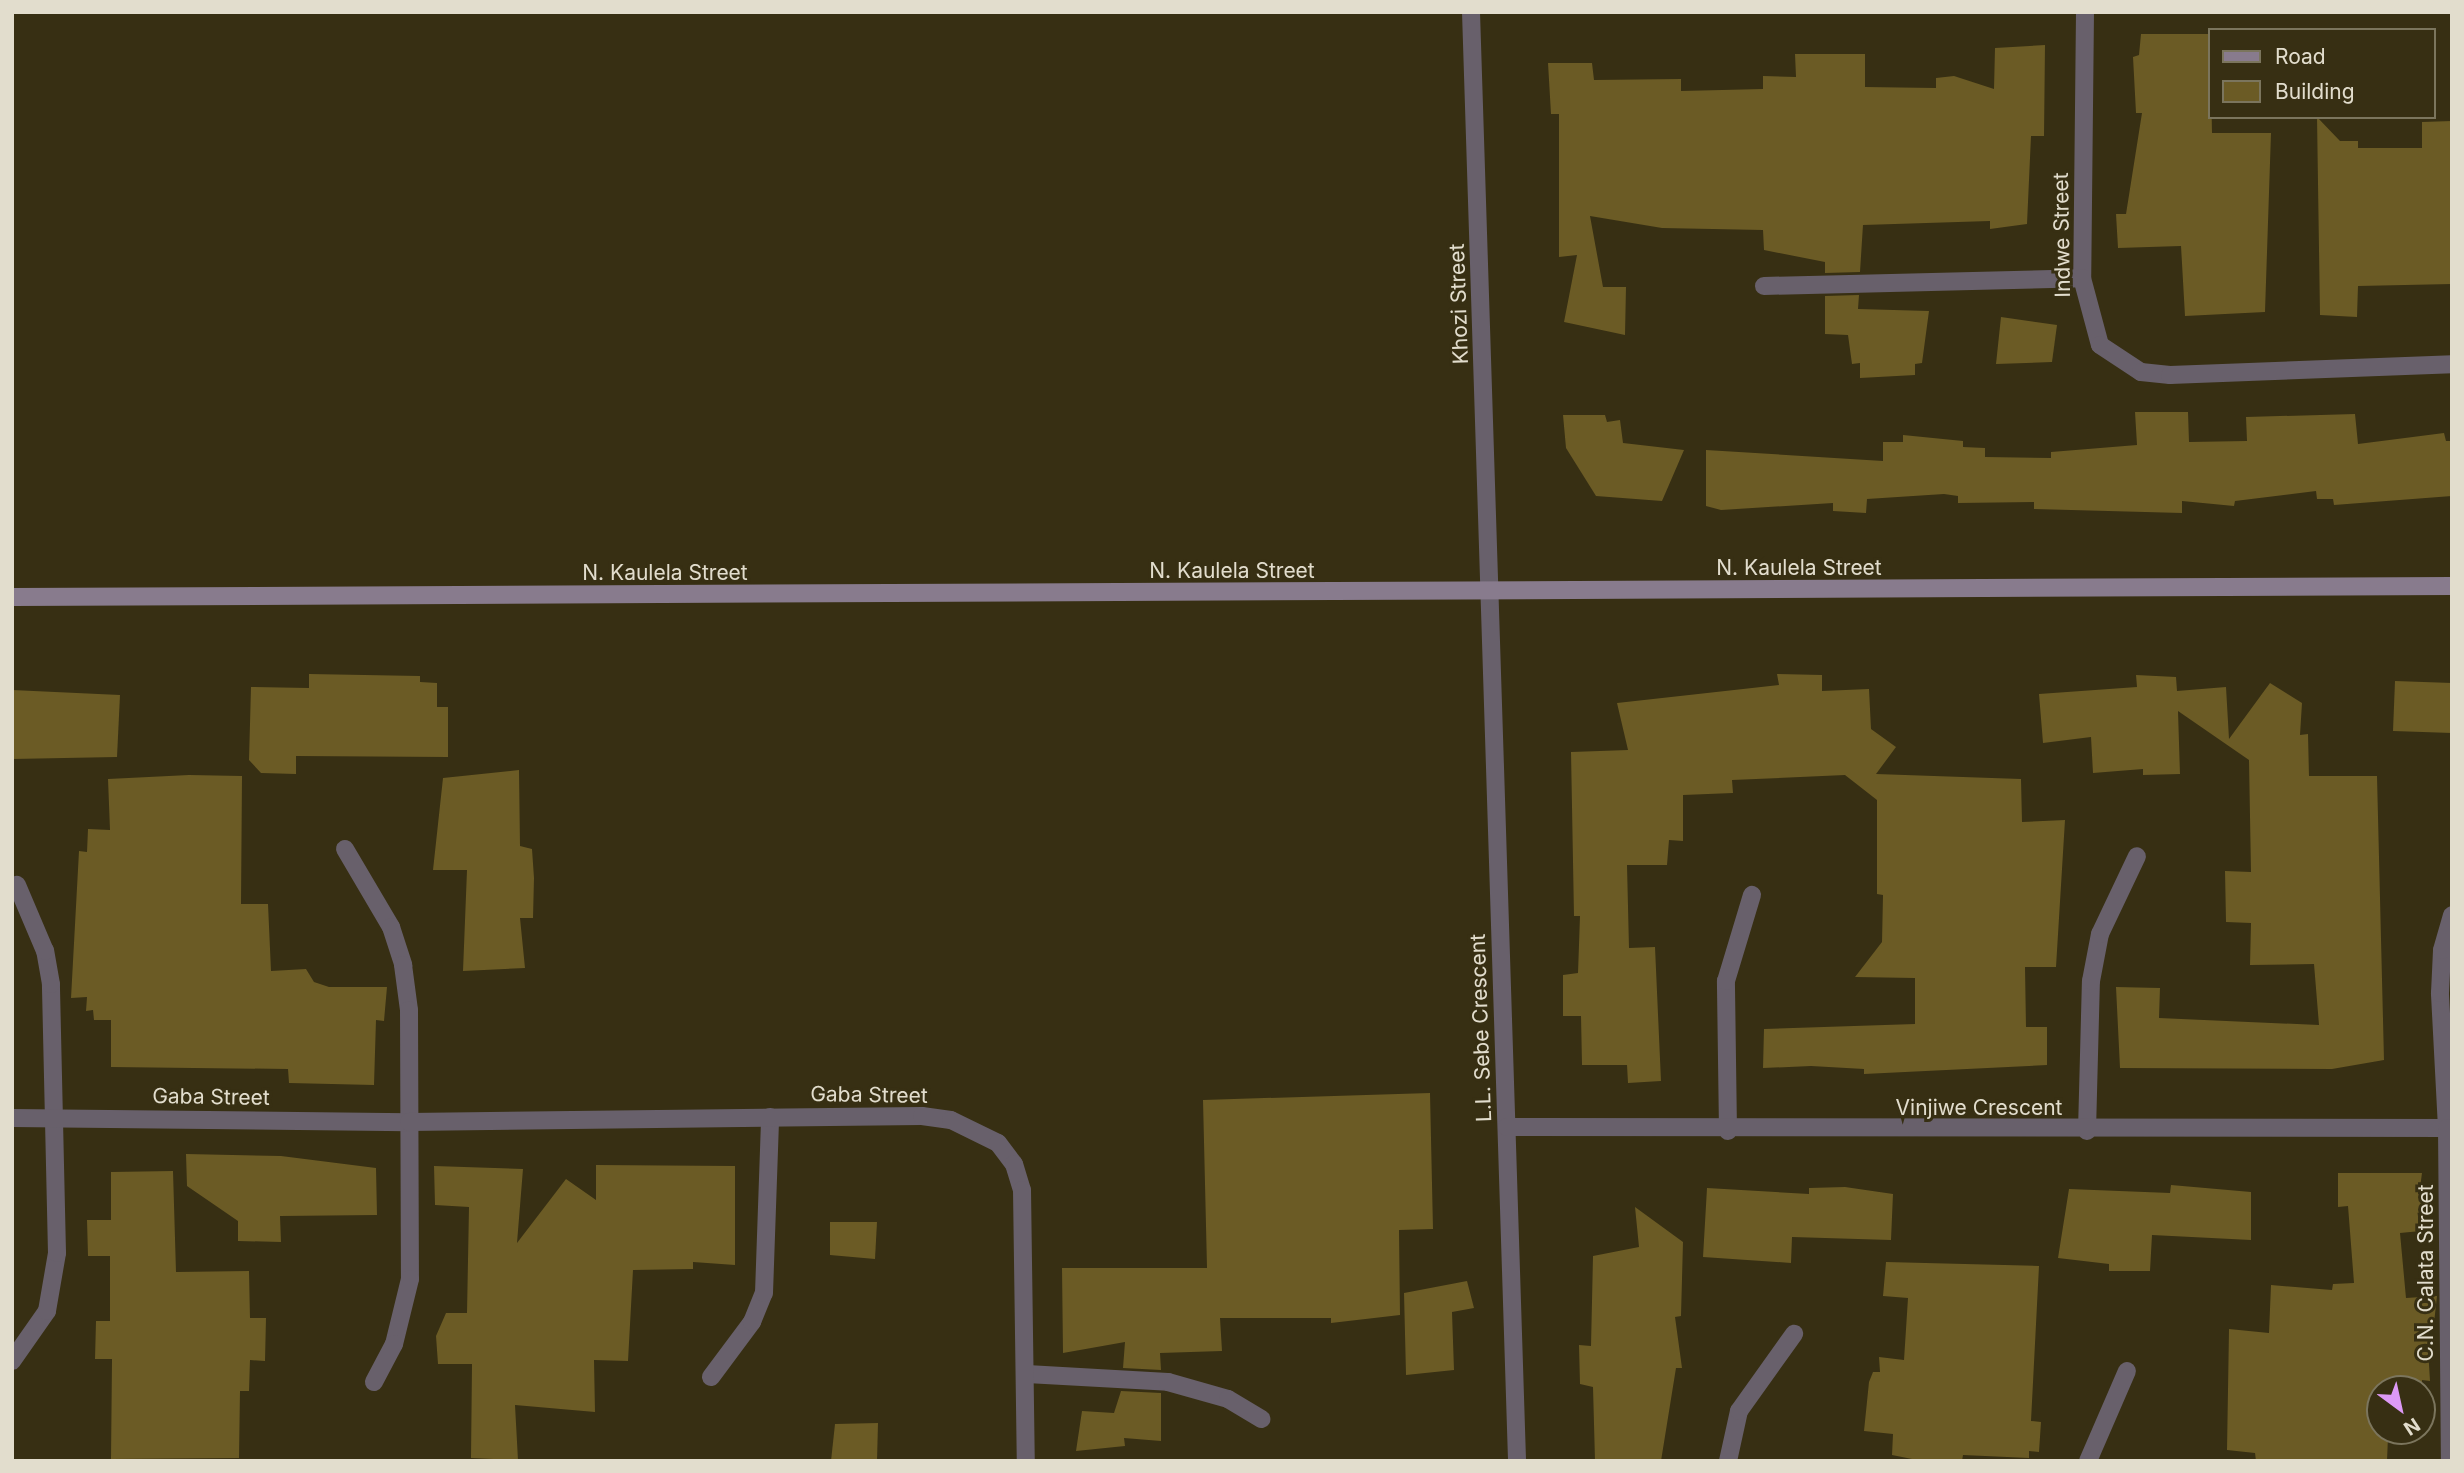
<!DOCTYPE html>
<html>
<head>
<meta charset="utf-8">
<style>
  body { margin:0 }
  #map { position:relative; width:2464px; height:1473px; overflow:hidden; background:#372f13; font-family:Inter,sans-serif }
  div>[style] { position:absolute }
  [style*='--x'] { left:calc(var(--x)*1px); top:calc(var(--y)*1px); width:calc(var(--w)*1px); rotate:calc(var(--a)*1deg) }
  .building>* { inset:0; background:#6b5b25 }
  .lane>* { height:18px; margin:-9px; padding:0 9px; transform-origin:9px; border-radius:9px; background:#68606b }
  .street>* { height:18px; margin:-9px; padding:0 9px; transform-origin:9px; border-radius:9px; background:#68606b }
  .secondary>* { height:18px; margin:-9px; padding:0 9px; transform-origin:9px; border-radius:9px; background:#887b8d }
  span { translate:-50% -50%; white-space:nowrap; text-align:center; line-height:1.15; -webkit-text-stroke:6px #372f13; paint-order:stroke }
  .street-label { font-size:21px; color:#e2ddcd }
  .frame { position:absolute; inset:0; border:14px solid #e2ddcd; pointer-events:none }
  .legend { position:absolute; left:2208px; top:28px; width:228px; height:91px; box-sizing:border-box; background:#372f13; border:2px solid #7b755d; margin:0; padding:9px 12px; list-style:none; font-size:21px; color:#e2ddcd }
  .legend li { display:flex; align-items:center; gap:14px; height:35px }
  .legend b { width:35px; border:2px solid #7b755d }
  .north { position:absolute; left:2366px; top:1375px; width:70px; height:70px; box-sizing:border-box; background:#372f13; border:2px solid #7b755d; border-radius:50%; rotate:147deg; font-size:19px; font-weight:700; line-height:28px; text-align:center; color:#e2ddcd }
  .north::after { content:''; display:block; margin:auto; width:24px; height:32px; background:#dc99f5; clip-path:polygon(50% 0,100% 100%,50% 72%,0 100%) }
</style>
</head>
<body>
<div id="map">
  <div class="building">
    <div style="clip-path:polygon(2141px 34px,2210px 34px,2212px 133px,2271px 133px,2265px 312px,2185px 316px,2181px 246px,2118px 248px,2116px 214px,2126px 214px,2142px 113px,2136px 113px,2133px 57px,2139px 55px)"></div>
    <div style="clip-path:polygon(2045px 45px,2044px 136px,2031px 136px,2027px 224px,1990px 229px,1990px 221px,1863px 225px,1860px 272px,1825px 273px,1825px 262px,1764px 250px,1763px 230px,1662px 228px,1590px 216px,1603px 287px,1626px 287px,1625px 335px,1564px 322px,1577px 255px,1559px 257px,1559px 114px,1551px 114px,1548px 63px,1592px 63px,1594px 80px,1681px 79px,1681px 91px,1763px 89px,1763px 76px,1796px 77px,1795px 54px,1865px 54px,1865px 87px,1936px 88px,1936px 78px,1954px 76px,1994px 89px,1995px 48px)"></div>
    <div style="clip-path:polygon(2317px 117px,2340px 141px,2358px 141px,2358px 148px,2422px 148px,2422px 122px,2452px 121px,2452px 284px,2358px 286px,2357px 317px,2320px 315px)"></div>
    <div style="clip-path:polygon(1859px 295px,1858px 309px,1929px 311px,1922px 363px,1915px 364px,1915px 375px,1860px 378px,1860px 363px,1852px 364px,1848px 335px,1825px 334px,1825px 296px)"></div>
    <div style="clip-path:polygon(2001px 317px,2057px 325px,2052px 362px,1996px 364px)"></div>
    <div style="clip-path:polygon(2135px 412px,2188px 412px,2189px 442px,2247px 441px,2246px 417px,2355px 414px,2358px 444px,2444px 433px,2446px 441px,2452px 441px,2452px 496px,2334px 505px,2333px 499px,2317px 499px,2316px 491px,2235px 501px,2234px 506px,2182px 501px,2182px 513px,2034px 509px,2034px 502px,1958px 503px,1958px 496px,1944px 494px,1867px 499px,1866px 513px,1833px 511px,1833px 503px,1721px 510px,1706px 506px,1706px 450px,1883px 461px,1883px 442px,1903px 442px,1903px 435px,1963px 441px,1963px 447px,1985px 448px,1985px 457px,2051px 458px,2051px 452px,2137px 445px)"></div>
    <div style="clip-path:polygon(1563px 415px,1605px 415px,1607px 422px,1620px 420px,1623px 443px,1684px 450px,1662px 501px,1596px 496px,1566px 448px)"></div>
    <div style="clip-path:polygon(309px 674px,420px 676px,420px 682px,437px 683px,437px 707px,448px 707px,448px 757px,296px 756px,296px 774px,261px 773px,249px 760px,251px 687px,309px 688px)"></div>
    <div style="clip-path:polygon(1777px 674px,1822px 675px,1822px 691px,1869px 689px,1871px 729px,1896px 747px,1876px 774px,2021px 779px,2022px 822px,2065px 820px,2056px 967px,2025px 967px,2026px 1027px,2047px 1027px,2047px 1065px,1864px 1074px,1864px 1069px,1811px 1066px,1763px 1068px,1764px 1029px,1915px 1024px,1915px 978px,1855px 977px,1882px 942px,1883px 895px,1877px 894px,1877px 800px,1845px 775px,1732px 780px,1733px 793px,1683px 795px,1683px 841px,1669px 840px,1667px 865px,1627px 865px,1629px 948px,1655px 947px,1661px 1081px,1628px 1083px,1627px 1065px,1582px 1065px,1581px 1016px,1563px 1016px,1563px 975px,1578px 973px,1580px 916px,1574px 916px,1571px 752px,1628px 750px,1617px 703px,1779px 685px)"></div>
    <div style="clip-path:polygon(2136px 675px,2176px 677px,2177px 691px,2226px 687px,2229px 739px,2270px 683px,2302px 703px,2300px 735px,2308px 734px,2309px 776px,2377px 776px,2384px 1060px,2332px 1069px,2120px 1068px,2116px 987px,2160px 988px,2159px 1018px,2319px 1025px,2314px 964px,2250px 965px,2251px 923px,2226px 922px,2225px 871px,2251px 872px,2249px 760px,2178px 711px,2180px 774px,2143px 775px,2143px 769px,2093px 773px,2091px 737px,2043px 743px,2039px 694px,2137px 687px)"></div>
    <div style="clip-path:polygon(2395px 681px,2452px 683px,2452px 733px,2393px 731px)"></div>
    <div style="clip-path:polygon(12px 690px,120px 695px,117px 757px,12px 759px)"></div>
    <div style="clip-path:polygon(519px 770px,520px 846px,532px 849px,534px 878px,533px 918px,520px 918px,525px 968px,463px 971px,467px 870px,433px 870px,443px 778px)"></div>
    <div style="clip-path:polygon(189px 775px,242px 776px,241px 904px,268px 904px,271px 971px,306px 969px,314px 982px,329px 987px,387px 987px,384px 1021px,376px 1020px,374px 1085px,289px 1083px,288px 1069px,111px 1067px,111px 1020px,94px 1020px,93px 1010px,86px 1011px,87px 997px,71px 998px,79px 851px,87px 852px,88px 829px,110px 830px,108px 779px)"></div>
    <div style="clip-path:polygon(1430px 1093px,1433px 1229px,1399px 1230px,1400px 1315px,1331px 1323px,1331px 1318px,1220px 1318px,1222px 1351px,1160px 1353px,1161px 1370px,1123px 1368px,1125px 1342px,1063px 1353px,1062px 1268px,1207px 1268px,1203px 1100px)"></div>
    <div style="clip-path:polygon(186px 1154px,281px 1156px,376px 1168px,377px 1215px,280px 1216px,281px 1242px,238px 1241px,238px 1221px,187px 1186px)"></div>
    <div style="clip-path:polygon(596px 1165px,735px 1166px,735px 1265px,693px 1262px,693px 1269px,633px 1270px,628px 1361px,594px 1360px,595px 1412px,515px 1405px,518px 1460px,471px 1458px,472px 1364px,438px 1364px,436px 1336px,446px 1313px,467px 1313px,469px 1207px,435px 1205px,434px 1166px,523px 1169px,517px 1243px,566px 1179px,596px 1200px)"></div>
    <div style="clip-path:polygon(173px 1171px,176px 1272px,249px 1271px,250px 1318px,266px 1318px,265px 1361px,250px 1360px,249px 1391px,240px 1391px,239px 1458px,111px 1459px,112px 1359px,95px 1359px,96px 1321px,110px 1321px,110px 1256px,88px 1256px,87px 1220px,111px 1220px,111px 1172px)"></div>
    <div style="clip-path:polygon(2338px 1173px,2422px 1173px,2420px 1188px,2429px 1185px,2431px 1230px,2400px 1233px,2406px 1298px,2437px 1296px,2433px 1332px,2427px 1332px,2430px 1381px,2422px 1380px,2422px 1391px,2380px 1389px,2380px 1431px,2420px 1431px,2420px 1437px,2388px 1437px,2387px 1461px,2256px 1461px,2255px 1453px,2227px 1450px,2229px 1329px,2269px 1333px,2271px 1285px,2332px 1290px,2333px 1284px,2354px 1283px,2348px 1206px,2338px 1207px)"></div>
    <div style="clip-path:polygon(2171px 1185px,2251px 1192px,2251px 1240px,2152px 1235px,2150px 1271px,2109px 1271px,2109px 1264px,2058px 1258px,2069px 1189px,2170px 1193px)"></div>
    <div style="clip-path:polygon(1845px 1187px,1893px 1194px,1891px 1240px,1792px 1237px,1791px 1263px,1703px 1257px,1707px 1188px,1809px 1194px,1809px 1188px)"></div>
    <div style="clip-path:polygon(1635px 1207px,1683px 1242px,1681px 1316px,1675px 1317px,1682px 1368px,1676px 1368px,1661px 1461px,1595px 1461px,1593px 1387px,1580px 1384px,1579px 1345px,1591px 1346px,1593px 1256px,1639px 1247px)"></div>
    <div style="clip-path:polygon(830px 1222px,877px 1222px,875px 1259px,830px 1255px)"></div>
    <div style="clip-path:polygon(1886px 1262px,2039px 1266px,2031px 1421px,2041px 1422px,2039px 1452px,2029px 1451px,2029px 1458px,1963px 1455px,1962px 1461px,1922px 1461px,1892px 1455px,1893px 1434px,1864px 1431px,1869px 1382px,1873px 1372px,1880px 1372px,1879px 1357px,1904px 1360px,1908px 1298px,1883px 1296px)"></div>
    <div style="clip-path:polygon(1467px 1281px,1474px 1308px,1452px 1312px,1454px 1370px,1406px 1375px,1404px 1293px)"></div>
    <div style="clip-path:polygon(1121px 1391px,1161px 1393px,1161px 1441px,1124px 1438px,1125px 1446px,1076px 1451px,1082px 1411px,1114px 1413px)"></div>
    <div style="clip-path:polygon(878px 1423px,877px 1461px,831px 1461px,835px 1424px)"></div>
  </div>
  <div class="lane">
    <div style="--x:1764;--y:286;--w:318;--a:-1.4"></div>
    <div style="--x:345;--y:849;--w:91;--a:59.5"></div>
    <div style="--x:391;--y:927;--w:40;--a:72"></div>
    <div style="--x:403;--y:965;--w:45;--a:82.4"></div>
    <div style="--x:409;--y:1010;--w:269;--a:89.8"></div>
    <div style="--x:410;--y:1279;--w:67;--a:103.8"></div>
    <div style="--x:394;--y:1344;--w:43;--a:117.8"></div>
    <div style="--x:2447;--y:1128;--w:135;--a:-93"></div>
    <div style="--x:2440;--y:993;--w:43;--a:-87.3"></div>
    <div style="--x:2442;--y:950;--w:36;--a:-74"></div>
    <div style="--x:1728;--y:1131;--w:150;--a:-90.8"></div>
    <div style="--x:1726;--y:981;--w:90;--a:-73.2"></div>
    <div style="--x:2087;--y:1131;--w:150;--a:-88.5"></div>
    <div style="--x:2091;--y:981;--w:48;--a:-79.2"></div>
    <div style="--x:2100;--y:934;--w:86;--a:-64.6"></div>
    <div style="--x:12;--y:1361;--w:61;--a:-55"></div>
    <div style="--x:47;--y:1311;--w:59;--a:-80.2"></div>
    <div style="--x:57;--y:1253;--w:269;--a:-91.3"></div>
    <div style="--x:51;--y:984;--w:34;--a:-100"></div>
    <div style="--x:45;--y:951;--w:72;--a:-113"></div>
    <div style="--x:1027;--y:1374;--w:141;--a:3.2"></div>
    <div style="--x:1168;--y:1382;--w:62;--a:15.8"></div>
    <div style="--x:1228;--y:1399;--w:39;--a:31"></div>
    <div style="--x:711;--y:1377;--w:69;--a:-53.3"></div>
    <div style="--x:752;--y:1322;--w:31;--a:-68"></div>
    <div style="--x:764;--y:1293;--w:176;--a:-88"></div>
    <div style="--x:1728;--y:1461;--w:51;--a:-77.6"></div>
    <div style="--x:1739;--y:1411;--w:95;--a:-54.5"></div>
    <div style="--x:2088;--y:1461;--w:98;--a:-66.6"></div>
  </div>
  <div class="street">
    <div style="--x:1471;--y:12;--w:1450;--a:88.18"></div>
    <div style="--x:2085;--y:12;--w:266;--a:90.6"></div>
    <div style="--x:2082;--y:278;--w:69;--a:75"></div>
    <div style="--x:2100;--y:345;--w:49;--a:33.4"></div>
    <div style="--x:2141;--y:372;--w:29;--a:6"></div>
    <div style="--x:2170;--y:375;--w:282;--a:-2.2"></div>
    <div style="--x:12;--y:1118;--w:397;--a:0.6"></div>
    <div style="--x:409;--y:1122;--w:513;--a:-0.67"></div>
    <div style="--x:922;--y:1116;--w:29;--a:8"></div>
    <div style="--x:951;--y:1120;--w:52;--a:26.1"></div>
    <div style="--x:998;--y:1143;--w:26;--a:53"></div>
    <div style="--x:1014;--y:1164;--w:27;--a:73"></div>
    <div style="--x:1022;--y:1190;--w:271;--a:89.2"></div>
    <div style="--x:1507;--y:1127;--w:945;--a:0.06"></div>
    <div style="--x:2447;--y:1128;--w:333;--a:89.5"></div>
  </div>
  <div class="secondary">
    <div style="--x:12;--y:597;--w:2440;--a:-0.26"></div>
  </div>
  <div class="street-label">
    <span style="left:2062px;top:235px;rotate:-91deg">Indwe Street</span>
    <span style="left:1459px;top:304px;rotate:-92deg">Khozi Street</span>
    <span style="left:1799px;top:568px">N. Kaulela Street</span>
    <span style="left:1232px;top:571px">N. Kaulela Street</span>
    <span style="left:665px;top:573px">N. Kaulela Street</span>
    <span style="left:1481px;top:1028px;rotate:-92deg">L.L. Sebe Crescent</span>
    <span style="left:869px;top:1095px;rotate:1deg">Gaba Street</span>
    <span style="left:211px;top:1097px;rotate:1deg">Gaba Street</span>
    <span style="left:1979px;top:1108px">Vinjiwe Crescent</span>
    <span style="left:2426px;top:1273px;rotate:-90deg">C.N. Calata Street</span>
  </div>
  <div class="frame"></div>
  <ul class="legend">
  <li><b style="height:9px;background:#887b8d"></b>Road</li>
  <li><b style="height:19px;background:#6b5b25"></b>Building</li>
  </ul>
  <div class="north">N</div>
</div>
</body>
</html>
